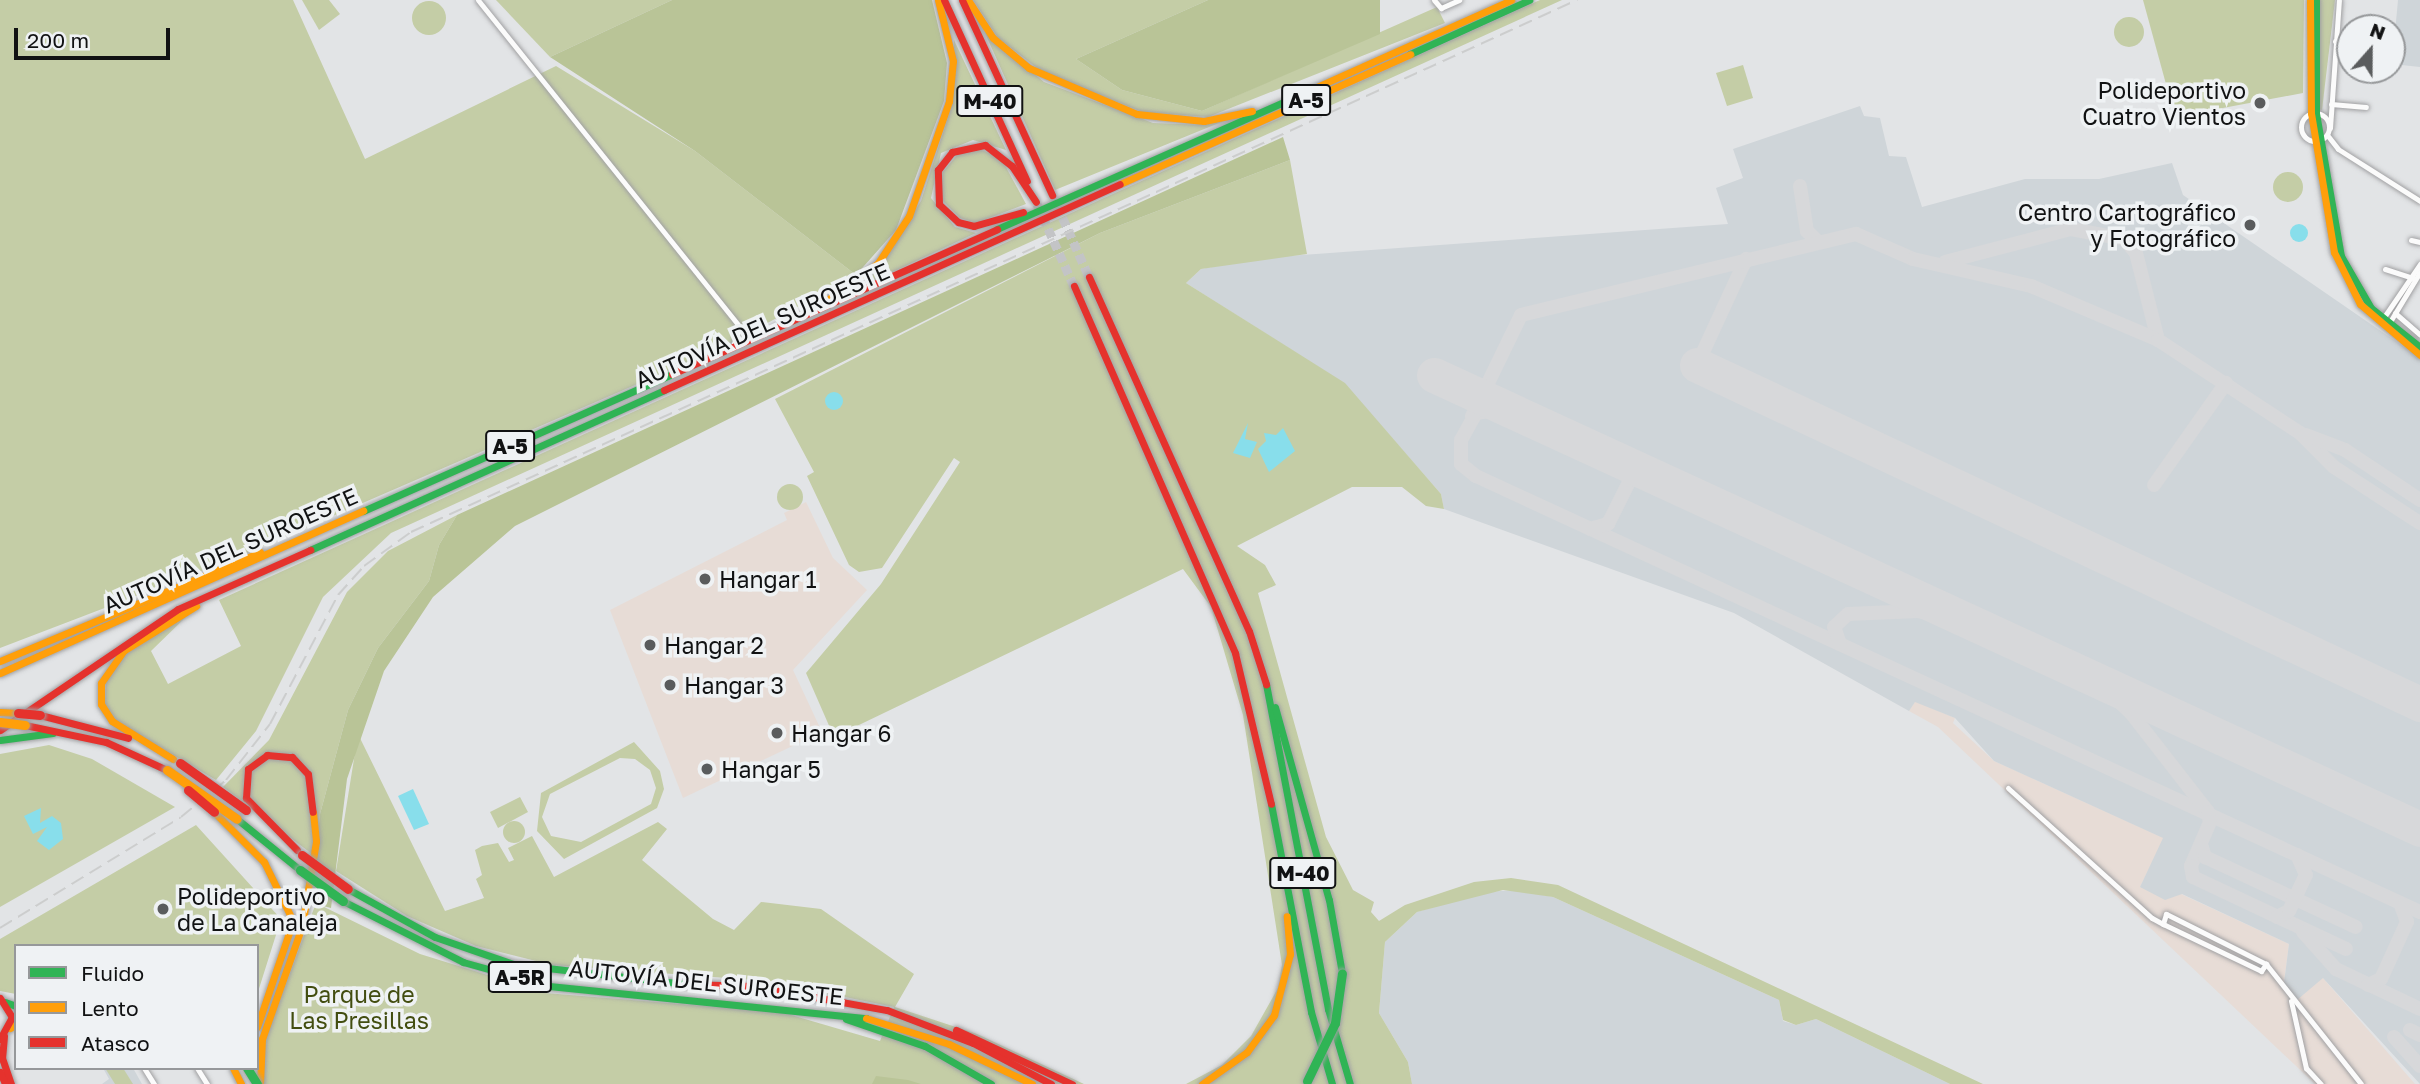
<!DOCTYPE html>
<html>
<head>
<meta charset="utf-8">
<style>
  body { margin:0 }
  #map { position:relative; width:2420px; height:1084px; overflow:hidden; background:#e2e4e6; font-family:"Golos Text",sans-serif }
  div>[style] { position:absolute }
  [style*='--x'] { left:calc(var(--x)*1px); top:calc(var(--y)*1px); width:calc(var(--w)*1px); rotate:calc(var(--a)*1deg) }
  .commercial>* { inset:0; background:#e7dcd6 }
  .built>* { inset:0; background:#cfd5d9 }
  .green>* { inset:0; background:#c4cda6 }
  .round { border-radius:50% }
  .forest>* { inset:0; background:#b9c497 }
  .water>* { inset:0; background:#88deeb }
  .taxiway>* { height:14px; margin:-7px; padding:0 7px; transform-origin:7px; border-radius:7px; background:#d7d8da }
  .runway>* { height:35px; margin:-17.5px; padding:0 17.5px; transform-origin:17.5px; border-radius:17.5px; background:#d7d8da }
  .highway-tunnel>* { height:9px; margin-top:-4.5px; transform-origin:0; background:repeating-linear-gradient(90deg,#c3c4c6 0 9px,transparent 0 13.5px) }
  .roads { filter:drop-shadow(0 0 2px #a1a1a3) drop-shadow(0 0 2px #a1a1a3) }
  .street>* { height:5px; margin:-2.5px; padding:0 2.5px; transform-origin:2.5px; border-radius:2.5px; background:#fbfbfb }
  .street>.ring { margin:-2.5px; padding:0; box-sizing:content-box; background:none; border:5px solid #fbfbfb; border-radius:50% }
  .fast>* { height:7px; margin:-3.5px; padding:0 3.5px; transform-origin:3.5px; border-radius:3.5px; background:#30b455 }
  .slow>* { height:7px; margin:-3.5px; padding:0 3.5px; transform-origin:3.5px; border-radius:3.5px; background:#ff9f0a }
  .jam>* { height:7px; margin:-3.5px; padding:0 3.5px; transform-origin:3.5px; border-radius:3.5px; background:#e5322d }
  .rail>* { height:2px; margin-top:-1px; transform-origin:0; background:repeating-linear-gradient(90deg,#cccdcd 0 14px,transparent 0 21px) }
  .bridges { filter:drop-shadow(0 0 2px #a1a1a3) drop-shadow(0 0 2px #a1a1a3) }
  .fast-bridge>* { height:9px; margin:-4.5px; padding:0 4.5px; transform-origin:4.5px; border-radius:4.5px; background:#30b455 }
  .slow-bridge>* { height:9px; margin:-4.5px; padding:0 4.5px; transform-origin:4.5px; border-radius:4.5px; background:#ff9f0a }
  .jam-bridge>* { height:9px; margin:-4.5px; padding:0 4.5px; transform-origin:4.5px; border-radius:4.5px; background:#e5322d }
  .dots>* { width:19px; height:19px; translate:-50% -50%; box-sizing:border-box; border:4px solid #eff2f4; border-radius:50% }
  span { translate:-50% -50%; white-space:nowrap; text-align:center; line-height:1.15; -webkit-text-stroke:7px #eff2f4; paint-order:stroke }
  .shield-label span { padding:2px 5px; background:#eff2f4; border:2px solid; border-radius:5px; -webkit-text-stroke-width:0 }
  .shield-label { font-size:21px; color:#111213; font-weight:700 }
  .poi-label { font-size:23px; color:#111213 }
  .right { translate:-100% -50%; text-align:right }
  .left { translate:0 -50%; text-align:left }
  .street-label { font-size:23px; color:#111213 }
  .park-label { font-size:23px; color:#424d10 }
  .legend { position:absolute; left:14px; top:944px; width:245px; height:126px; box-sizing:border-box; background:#eff2f4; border:2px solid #96989a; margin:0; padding:9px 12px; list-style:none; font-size:21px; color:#111213 }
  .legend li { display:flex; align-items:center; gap:14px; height:35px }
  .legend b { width:35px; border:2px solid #96989a }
  .north { position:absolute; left:2336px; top:14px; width:70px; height:70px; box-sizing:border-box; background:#eff2f4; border:2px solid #96989a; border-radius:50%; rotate:21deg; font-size:19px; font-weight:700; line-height:28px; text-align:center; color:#111213 }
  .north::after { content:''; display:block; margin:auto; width:24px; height:32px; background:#5a5c5d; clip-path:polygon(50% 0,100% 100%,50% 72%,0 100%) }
  .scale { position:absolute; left:14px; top:28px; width:156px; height:32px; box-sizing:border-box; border:4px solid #111213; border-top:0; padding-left:9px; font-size:21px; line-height:24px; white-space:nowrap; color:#111213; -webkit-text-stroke:5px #eff2f4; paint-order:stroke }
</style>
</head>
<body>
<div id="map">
  <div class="commercial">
    <div style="clip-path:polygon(806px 502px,833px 558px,867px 590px,793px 670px,822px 732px,683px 798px,610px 610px,787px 520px,784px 513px)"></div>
    <div style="clip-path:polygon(1915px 701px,1955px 718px,1953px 723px,1994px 761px,2164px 838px,2140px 887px,2181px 894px,2289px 944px,2284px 983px,2323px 978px,2415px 1084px,2315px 1084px,1938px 727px,1909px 711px)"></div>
  </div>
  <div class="built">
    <div style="clip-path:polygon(2398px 0,2420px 0,2420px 67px,2392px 64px)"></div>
    <div style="clip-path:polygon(1860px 106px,1864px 116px,1880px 118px,1889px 156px,1906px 157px,1922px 207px,2025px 179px,2099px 179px,2172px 163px,2183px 195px,2420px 358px,2420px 1084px,2323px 978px,2297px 1000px,2284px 983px,2289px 944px,2182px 894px,2165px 900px,2140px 887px,2163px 838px,1994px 761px,1955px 718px,1915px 702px,1909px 711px,1734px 613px,1444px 509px,1441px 494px,1344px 383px,1186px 283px,1201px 269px,1261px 258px,1728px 224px,1716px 188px,1743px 178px,1733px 149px)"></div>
    <div style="clip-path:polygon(1518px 890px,1553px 897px,1779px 1000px,1783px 1021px,1796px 1025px,1816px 1019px,1950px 1084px,1412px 1084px,1408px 1062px,1379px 1013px,1385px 942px,1417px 912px,1484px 892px)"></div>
    <div style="clip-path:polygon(103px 1068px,133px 1068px,142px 1084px,102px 1084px,109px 1079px)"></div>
  </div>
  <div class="green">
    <div style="clip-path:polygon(0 0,293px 0,365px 159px,556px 66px,695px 151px,856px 275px,723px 347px,238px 557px,0 648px)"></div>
    <div style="clip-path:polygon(302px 0,329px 0,340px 14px,319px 30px)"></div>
    <div style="clip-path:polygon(496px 0,672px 0,550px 57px)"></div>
    <div style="clip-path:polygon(973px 0,1208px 0,1076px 59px,1122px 90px,1202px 111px,1437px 7px,1445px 23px,1208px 117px,1142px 112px,1041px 71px,998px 38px)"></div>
    <div style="clip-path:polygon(1540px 0,1562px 0,391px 533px,323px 597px,256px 731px,216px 780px,117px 722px,105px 704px,106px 680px,121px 657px,189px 614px,151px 651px,168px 684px,241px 646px,219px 600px)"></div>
    <div style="clip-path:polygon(2143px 0,2304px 0,2303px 93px,2175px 117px)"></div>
    <div style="clip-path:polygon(2319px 0,2335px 0,2322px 110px,2318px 109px)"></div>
    <div class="round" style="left:412px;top:1px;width:34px;height:34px"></div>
    <div class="round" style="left:2114px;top:17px;width:30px;height:30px"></div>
    <div style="clip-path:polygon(985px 33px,1044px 82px,1153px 123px,1205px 125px,1236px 116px,1055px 190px)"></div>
    <div style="clip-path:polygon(954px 40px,1006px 150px,973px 140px,941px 153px,931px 198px,955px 227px,976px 233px,867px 284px,921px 201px,951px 108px)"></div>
    <div style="clip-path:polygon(1743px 65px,1753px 98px,1727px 106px,1716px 73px)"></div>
    <div style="clip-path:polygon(977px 148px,1001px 158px,1026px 204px,976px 223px,960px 218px,941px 199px,941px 174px,959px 153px)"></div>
    <div style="clip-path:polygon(1290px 160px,1307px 254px,1201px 269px,1186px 283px,1345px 383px,1441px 494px,1444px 509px,1426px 506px,1402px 487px,1352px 487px,1237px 546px,1265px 565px,1276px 585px,1258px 593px,1326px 837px,1353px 890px,1374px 902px,1371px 912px,1379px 921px,1405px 905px,1474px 882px,1511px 878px,1558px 885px,1983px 1084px,1950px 1084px,1816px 1019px,1796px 1025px,1783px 1020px,1779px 1000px,1553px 897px,1503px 890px,1417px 912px,1385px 942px,1379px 1013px,1408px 1062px,1412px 1084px,1186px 1084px,1222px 1065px,1251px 1036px,1278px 988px,1282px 965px,1243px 715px,1211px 607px,1183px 569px,834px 737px,806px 673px,881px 584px,960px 462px,954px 458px,882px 568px,859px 572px,849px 565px,807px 476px,814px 472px,775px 399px,1100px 233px)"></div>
    <div class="round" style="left:2273px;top:172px;width:30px;height:30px"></div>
    <div class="round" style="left:777px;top:484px;width:26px;height:26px"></div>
    <div style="clip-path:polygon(457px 515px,439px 545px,429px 581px,378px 648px,348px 710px,320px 814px,316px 857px,223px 787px,269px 740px,347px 592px,388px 551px)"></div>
    <div style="clip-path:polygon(358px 734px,445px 911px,484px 898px,476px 879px,482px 875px,475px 850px,482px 846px,498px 843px,509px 862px,514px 860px,508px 848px,532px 836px,554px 877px,658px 822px,667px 829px,642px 860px,713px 919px,734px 930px,761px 902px,821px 909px,914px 974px,895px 1007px,977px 1034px,1084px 1084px,263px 1084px,263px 1046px,316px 903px,420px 954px,545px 993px,781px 1012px,880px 1041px,894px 1007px,766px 981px,552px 965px,476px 946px,407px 916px,336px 871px)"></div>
    <div style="clip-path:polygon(evenodd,634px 742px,660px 771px,664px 789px,657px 808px,564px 859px,537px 831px,541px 793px,634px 742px,620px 758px,635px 759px,650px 770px,656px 788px,651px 804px,581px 842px,551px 836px,542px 817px,550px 794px,620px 758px)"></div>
    <div style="clip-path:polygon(49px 745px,92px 759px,175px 807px,0 907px,0 754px)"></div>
    <div style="clip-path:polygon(520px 797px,528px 812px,498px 828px,490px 812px)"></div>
    <div class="round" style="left:503px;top:821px;width:22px;height:22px"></div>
    <div style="clip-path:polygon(196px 825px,281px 919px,257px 995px,257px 946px,16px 946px,16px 994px,0 991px,0 939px)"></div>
    <div style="clip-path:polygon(105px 1068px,123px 1068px,133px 1084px,115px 1084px)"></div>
  </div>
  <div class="forest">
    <div style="clip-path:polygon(672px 0,932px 0,947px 63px,944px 101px,896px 230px,856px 275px,695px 151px,550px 57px)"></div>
    <div style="clip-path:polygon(1208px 0,1380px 0,1380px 34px,1202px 111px,1122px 90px,1076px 59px)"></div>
    <div style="clip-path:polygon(1283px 137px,1290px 160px,1100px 233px,515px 526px,433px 597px,384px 671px,347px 779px,331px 908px,311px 903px,320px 814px,348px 710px,378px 648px,429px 581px,439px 545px,457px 515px)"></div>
    <div style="clip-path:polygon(876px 1076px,908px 1080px,921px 1084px,872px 1084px)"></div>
  </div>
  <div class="water">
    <div class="round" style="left:2290px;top:224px;width:18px;height:18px"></div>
    <div class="round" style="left:825px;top:392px;width:18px;height:18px"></div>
    <div style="clip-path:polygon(1248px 423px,1245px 439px,1257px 442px,1250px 458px,1233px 453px)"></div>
    <div style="clip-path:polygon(1283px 428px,1295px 451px,1269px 472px,1258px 449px,1266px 441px,1264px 433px,1276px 435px)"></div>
    <div style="clip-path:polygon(413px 789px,429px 824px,414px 830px,398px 796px)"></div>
    <div style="clip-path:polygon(41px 808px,40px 823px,52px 816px,61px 823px,63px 839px,49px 850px,37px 841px,47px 827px,33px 834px,24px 816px)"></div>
  </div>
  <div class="taxiway">
    <div style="--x:1800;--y:186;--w:46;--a:81.2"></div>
    <div style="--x:1807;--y:231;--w:16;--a:45"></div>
    <div style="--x:1945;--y:262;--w:130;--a:-14.7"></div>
    <div style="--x:2071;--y:229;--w:54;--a:10.7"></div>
    <div style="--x:2124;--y:239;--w:18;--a:49"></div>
    <div style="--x:2136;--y:253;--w:90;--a:75.8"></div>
    <div style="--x:1697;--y:365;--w:117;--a:-65.2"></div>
    <div style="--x:1505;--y:408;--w:29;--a:170"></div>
    <div style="--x:1476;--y:413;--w:31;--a:119"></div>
    <div style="--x:1461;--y:440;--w:24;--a:90"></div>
    <div style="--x:1461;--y:464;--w:19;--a:39"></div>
    <div style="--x:1476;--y:476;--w:1040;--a:24.79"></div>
    <div style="--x:1472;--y:416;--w:112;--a:-64.1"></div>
    <div style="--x:1521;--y:315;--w:345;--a:-13.6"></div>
    <div style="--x:1856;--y:234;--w:62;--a:23.7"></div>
    <div style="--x:1913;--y:259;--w:121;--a:12.9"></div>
    <div style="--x:2031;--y:286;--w:138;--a:23"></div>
    <div style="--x:2158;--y:340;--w:170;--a:33.2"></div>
    <div style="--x:2300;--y:433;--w:48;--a:45"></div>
    <div style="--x:2334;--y:467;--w:103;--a:33.1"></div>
    <div style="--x:2306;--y:435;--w:42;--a:21"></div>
    <div style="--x:2345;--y:450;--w:90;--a:33.7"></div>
    <div style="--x:2154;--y:485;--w:125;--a:-54.8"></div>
    <div style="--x:1590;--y:529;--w:19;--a:-16"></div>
    <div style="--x:1608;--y:524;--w:49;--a:-63.4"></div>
    <div style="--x:1630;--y:480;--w:23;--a:-10"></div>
    <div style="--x:1840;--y:644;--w:18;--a:-109"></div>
    <div style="--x:1834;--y:627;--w:19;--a:-43"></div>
    <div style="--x:1848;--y:614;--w:70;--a:-2.5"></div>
    <div style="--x:1918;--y:611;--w:46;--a:10.1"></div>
    <div style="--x:2096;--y:680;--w:48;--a:43.3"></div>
    <div style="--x:2131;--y:713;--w:125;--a:52.1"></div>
    <div style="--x:2208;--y:812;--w:10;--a:79"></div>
    <div style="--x:2210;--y:822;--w:48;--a:113.4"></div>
    <div style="--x:2191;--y:866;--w:11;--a:80"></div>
    <div style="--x:2193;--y:877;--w:169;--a:25.2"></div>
    <div style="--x:2201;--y:844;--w:14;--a:73"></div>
    <div style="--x:2205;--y:857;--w:166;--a:24.9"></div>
    <div style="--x:2277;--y:917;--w:13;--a:-27"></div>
    <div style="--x:2289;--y:911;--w:40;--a:-65"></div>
    <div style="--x:2306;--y:875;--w:22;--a:-114"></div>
    <div style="--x:2303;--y:932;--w:50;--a:48.3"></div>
    <div style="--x:2336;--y:969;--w:93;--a:25.5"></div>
    <div style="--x:2368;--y:985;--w:14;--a:-25"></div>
    <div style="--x:2381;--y:979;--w:63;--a:-65.5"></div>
    <div style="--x:2407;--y:922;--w:20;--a:-110"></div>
    <div style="--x:2410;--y:1030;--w:11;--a:27"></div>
    <div style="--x:2394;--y:1037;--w:39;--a:48"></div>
  </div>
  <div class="runway">
    <div style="--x:1697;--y:365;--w:799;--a:25.12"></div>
    <div style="--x:1434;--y:375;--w:1086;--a:24.72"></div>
  </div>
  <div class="highway-tunnel">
    <div style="--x:1037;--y:204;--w:90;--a:65.7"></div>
    <div style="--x:1057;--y:205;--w:79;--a:66"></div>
  </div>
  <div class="roads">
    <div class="street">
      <div style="--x:478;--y:0;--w:419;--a:51.3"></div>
      <div style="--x:740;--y:327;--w:18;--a:34"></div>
      <div style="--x:1434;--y:0;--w:11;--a:49"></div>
      <div style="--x:1441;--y:8;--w:20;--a:-24"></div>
      <div style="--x:2335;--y:41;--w:15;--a:8"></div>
      <div style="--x:2331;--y:104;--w:35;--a:5"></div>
      <div class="ring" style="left:2301px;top:113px;width:23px;height:23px"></div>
      <div style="--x:2330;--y:128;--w:128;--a:-86"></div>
      <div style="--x:2328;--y:136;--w:16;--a:52"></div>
      <div style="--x:2338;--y:149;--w:97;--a:32.4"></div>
      <div style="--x:2411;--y:240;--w:9;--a:13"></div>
      <div style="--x:2385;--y:269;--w:29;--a:18"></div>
      <div style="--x:2395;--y:313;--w:33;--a:41"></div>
      <div style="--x:2382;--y:320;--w:68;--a:-55.8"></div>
      <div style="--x:2388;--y:325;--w:62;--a:-58.9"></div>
      <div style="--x:733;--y:346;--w:20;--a:-70"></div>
      <div style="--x:2008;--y:788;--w:194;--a:42.1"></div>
      <div style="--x:2152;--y:918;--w:13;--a:29"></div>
      <div style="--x:2163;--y:924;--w:109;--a:25.6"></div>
      <div style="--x:2261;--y:971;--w:9;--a:-54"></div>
      <div style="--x:2266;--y:964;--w:112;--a:-153.4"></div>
      <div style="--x:2166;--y:914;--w:10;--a:107"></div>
      <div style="--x:2266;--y:964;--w:153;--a:51.6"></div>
      <div style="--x:2291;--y:1001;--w:69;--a:77.4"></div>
      <div style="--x:2306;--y:1068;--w:22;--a:47"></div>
      <div style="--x:144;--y:1068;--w:19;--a:58"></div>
      <div style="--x:197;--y:1068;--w:19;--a:58"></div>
    </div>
    <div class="fast">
      <div style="--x:2316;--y:0;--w:113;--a:90"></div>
      <div style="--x:2316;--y:113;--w:145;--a:80.1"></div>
      <div style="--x:2341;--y:256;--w:60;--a:60"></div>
      <div style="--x:2371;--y:308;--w:63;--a:38.5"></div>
      <div style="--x:1410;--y:54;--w:131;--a:-24.4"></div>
      <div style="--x:997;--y:229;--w:323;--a:-23.9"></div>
      <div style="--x:363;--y:511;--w:338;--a:-23.9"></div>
      <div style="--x:310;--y:550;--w:388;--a:-24.3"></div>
      <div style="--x:1266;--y:684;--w:331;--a:79.2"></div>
      <div style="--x:1328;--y:1009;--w:78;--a:73.7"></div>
      <div style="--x:1275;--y:707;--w:200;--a:74.4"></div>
      <div style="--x:1329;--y:900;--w:74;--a:79.9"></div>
      <div style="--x:0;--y:740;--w:53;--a:-7.5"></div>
      <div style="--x:1271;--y:804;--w:212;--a:79.1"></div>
      <div style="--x:1311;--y:1012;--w:75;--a:73.7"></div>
      <div style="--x:237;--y:819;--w:81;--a:39"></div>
      <div style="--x:348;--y:889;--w:99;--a:28.9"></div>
      <div style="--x:435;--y:937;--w:83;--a:19.1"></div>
      <div style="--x:513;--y:964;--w:175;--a:6.6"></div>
      <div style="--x:343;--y:901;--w:135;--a:26.9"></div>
      <div style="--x:463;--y:962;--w:89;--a:15.6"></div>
      <div style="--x:549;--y:986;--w:319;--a:5.8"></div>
      <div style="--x:5;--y:1002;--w:12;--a:20"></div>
      <div style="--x:846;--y:1019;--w:83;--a:18.9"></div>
      <div style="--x:925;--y:1046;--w:76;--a:29.9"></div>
    </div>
    <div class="slow">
      <div style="--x:968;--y:0;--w:45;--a:56.7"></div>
      <div style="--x:993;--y:38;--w:47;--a:39.8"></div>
      <div style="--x:1029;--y:68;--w:117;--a:23.1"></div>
      <div style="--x:1137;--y:114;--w:67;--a:6"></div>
      <div style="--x:1204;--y:121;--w:49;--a:-11.8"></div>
      <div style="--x:2310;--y:0;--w:113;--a:89.5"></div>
      <div style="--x:2311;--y:113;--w:141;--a:80.6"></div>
      <div style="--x:2334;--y:252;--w:58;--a:63.4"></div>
      <div style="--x:2360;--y:304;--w:79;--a:40.4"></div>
      <div style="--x:1292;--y:98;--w:240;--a:-24.1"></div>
      <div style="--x:1120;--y:184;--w:318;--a:-24.1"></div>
      <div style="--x:830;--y:298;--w:59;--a:-36.1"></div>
      <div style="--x:878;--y:263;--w:56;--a:-56.6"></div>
      <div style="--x:909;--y:216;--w:122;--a:-70.8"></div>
      <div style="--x:949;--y:101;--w:40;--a:-84.3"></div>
      <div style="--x:953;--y:61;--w:63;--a:-103.8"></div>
      <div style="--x:0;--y:661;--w:282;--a:-22.7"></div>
      <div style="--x:0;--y:673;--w:398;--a:-24.1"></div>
      <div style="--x:0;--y:712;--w:18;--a:3"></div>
      <div style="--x:173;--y:759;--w:72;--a:-148.1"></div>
      <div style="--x:112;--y:721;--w:20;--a:-123"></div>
      <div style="--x:101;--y:704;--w:21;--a:-90"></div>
      <div style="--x:101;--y:683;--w:39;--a:-55"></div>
      <div style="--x:123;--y:651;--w:86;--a:-31.7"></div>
      <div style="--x:214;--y:812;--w:71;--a:45"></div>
      <div style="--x:264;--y:862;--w:66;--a:63.8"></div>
      <div style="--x:293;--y:921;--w:112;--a:108.8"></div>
      <div style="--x:866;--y:1018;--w:87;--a:17.4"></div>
      <div style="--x:949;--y:1044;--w:92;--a:25.7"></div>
      <div style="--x:10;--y:1028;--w:7;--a:-34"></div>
      <div style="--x:233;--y:1068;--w:18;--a:63"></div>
      <div style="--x:260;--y:1084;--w:45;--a:-87.5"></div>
      <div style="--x:262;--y:1039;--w:120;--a:-70.5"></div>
      <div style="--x:302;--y:926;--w:86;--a:-80.6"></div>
      <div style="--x:316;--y:841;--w:29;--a:-96"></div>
      <div style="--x:1202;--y:1084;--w:55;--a:-35.4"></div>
      <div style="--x:1247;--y:1052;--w:46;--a:-53.9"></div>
      <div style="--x:1274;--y:1015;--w:63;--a:-75.3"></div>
      <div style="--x:1290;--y:954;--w:38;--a:-95"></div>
    </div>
    <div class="jam">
      <div style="--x:944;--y:0;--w:199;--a:65.4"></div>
      <div style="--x:962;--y:0;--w:215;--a:65.2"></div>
      <div style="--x:1023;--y:212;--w:51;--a:164.1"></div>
      <div style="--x:974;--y:226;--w:16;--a:-166"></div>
      <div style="--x:958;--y:222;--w:26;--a:-137"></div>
      <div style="--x:939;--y:204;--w:34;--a:-92"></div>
      <div style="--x:938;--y:170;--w:23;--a:-52"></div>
      <div style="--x:952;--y:152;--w:34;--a:-12"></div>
      <div style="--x:985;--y:145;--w:34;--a:38"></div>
      <div style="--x:1012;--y:166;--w:43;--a:56.3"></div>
      <div style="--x:1089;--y:277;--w:388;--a:65.7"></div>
      <div style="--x:1249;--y:631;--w:56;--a:72.2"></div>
      <div style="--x:1074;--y:286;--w:401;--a:66.3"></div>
      <div style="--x:1235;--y:653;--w:155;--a:76.6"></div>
      <div style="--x:672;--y:374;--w:356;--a:-24"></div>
      <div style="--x:664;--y:390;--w:500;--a:-24.31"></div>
      <div style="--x:40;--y:715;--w:91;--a:14.6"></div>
      <div style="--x:25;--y:725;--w:83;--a:11.9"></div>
      <div style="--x:106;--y:742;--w:67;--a:24.7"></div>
      <div style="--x:0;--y:730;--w:215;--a:-34.2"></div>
      <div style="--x:178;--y:609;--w:145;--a:-24.1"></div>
      <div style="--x:297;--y:850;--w:73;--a:-134.4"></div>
      <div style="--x:246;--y:798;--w:29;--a:-86"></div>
      <div style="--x:248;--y:769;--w:24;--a:-36"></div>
      <div style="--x:267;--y:755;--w:25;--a:5"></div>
      <div style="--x:292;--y:757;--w:23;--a:47"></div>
      <div style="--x:308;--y:774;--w:38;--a:83"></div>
      <div style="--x:687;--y:984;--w:66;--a:1.7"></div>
      <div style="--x:753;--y:986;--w:136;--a:10.2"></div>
      <div style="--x:887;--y:1010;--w:92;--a:21"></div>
      <div style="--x:973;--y:1043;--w:88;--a:27.7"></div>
      <div style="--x:0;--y:998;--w:22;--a:58"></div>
      <div style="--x:12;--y:1017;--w:25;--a:119"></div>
      <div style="--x:956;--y:1030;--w:128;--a:25"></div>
      <div style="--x:4;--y:1036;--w:22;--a:95"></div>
      <div style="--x:2;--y:1058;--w:28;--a:71"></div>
      <div style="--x:0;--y:1072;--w:13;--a:67"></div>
    </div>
  </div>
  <div class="rail">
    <div style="--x:0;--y:928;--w:212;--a:-31.5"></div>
    <div style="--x:181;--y:817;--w:58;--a:-39.4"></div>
    <div style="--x:226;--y:780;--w:71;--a:-51.8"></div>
    <div style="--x:270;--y:724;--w:146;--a:-62.2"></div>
    <div style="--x:338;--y:595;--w:39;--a:-48"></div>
    <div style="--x:364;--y:566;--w:58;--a:-35.9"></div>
    <div style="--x:411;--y:532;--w:1282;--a:-24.53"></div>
  </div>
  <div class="bridges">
    <div class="fast-bridge">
      <div style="--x:300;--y:870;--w:53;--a:35.8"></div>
      <div style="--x:247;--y:1068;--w:19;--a:58"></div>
      <div style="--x:1307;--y:1081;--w:64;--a:-64.2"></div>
      <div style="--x:1335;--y:1023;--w:50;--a:-82"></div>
    </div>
    <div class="slow-bridge">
      <div style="--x:0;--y:722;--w:25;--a:7"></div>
      <div style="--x:167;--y:770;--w:85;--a:35"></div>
    </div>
    <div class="jam-bridge">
      <div style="--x:18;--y:713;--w:22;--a:5"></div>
      <div style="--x:180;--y:763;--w:81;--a:35.5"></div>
      <div style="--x:188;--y:790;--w:34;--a:40"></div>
      <div style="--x:302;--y:855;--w:57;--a:36.5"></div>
    </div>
  </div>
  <div class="dots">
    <div style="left:2260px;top:103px;background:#5a5c5d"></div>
    <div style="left:2250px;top:225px;background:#5a5c5d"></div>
    <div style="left:705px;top:579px;background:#5a5c5d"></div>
    <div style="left:650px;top:645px;background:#5a5c5d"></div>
    <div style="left:670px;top:685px;background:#5a5c5d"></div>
    <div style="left:777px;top:733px;background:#5a5c5d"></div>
    <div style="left:707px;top:769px;background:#5a5c5d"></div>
    <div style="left:163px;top:909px;background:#5a5c5d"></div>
  </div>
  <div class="shield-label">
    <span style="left:1306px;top:100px">A-5</span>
    <span style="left:990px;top:101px">M-40</span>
    <span style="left:510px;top:446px">A-5</span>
    <span style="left:1303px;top:873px">M-40</span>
    <span style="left:520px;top:977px">A-5R</span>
  </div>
  <div class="poi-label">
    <span class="right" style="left:2246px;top:103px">Polideportivo<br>Cuatro Vientos</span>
    <span class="right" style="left:2236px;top:225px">Centro Cartográfico<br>y Fotográfico</span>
    <span class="left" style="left:719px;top:579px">Hangar 1</span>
    <span class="left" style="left:664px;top:645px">Hangar 2</span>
    <span class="left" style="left:684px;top:685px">Hangar 3</span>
    <span class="left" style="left:791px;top:733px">Hangar 6</span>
    <span class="left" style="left:721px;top:769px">Hangar 5</span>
    <span class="left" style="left:177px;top:909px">Polideportivo<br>de La Canaleja</span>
  </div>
  <div class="street-label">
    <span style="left:762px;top:325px;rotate:-24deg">AUTOVÍA DEL SUROESTE</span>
    <span style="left:230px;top:550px;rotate:-24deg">AUTOVÍA DEL SUROESTE</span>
    <span style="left:706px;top:982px;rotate:6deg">AUTOVÍA DEL SUROESTE</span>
  </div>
  <div class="park-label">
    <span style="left:359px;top:1007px">Parque de<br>Las Presillas</span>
  </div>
  <ul class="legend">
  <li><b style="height:9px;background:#30b455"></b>Fluido</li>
  <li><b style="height:9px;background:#ff9f0a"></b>Lento</li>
  <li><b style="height:9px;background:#e5322d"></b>Atasco</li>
  </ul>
  <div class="north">N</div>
  <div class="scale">200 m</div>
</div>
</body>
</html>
